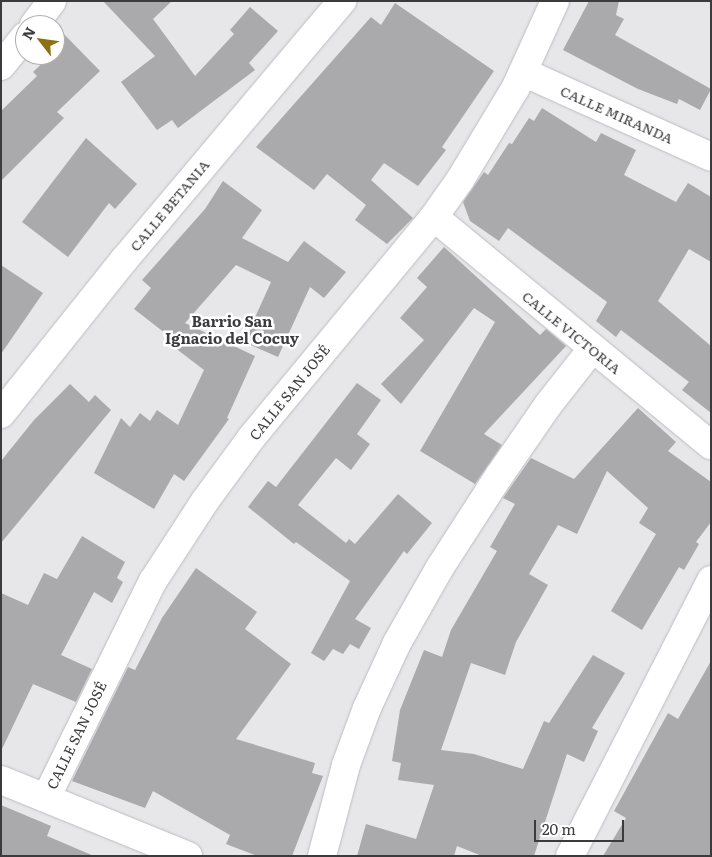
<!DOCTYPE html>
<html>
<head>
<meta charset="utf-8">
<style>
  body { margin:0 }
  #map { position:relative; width:712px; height:857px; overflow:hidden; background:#e7e6e9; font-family:Literata,serif }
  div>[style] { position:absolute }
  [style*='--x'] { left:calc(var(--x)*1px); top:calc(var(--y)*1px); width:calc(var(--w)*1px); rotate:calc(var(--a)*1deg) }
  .building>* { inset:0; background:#aaa9ac }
  .roads { filter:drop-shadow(0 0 1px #bdbcc0) drop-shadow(0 0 1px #bdbcc0) }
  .street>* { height:28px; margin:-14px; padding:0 14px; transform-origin:14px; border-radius:14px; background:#fff }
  span { translate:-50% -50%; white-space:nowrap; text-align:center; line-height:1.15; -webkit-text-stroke:5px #fff; paint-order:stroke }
  .street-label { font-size:14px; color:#3b3a3c }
  .neighbourhood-label { font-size:15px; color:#3b3a3c; font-weight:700 }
  .frame { position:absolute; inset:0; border:2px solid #3b3a3c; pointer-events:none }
  .north { position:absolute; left:15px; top:15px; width:50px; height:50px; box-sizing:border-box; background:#fff; border:1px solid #b1b0b1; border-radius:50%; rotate:300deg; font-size:14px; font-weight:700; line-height:20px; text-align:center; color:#3b3a3c }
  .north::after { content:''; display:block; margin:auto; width:18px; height:22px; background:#8c7012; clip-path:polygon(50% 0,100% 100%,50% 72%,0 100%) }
  .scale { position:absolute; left:534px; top:820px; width:90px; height:22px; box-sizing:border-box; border:2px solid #3b3a3c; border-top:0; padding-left:6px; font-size:15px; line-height:18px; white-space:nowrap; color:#3b3a3c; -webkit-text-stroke:4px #fff; paint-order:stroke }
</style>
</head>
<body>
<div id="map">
  <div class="building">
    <div style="clip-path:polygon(103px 1px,172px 1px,153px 19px,195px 76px,234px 34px,230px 30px,250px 7px,278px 31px,249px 63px,255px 70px,178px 128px,172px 120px,157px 130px,121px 82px,155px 56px)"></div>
    <div style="clip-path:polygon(589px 1px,619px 1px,616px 15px,624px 19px,615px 35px,711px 89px,700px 110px,679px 99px,677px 104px,638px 89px,563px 50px)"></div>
    <div style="clip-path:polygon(395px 3px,494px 71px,442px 147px,446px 150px,418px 186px,384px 163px,371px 180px,413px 218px,387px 244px,355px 220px,366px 205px,327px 174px,314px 190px,256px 147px,371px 17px,381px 25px)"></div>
    <div style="clip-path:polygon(55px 25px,100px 71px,57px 112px,64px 118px,1px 181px,1px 111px,37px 76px,33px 72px,51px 55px,55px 55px)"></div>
    <div style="clip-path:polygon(542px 108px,596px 142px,601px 133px,636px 150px,624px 175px,676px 202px,688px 183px,711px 197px,711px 262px,689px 249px,658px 301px,711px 346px,711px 413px,682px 390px,689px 382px,621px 330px,616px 337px,596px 321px,607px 302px,508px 228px,499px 241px,470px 221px,463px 202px,484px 172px,488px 175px,509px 143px,512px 144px,529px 118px,534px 121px)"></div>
    <div style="clip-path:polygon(86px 138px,137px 184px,115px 209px,109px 203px,68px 257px,22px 222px)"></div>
    <div style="clip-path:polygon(223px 181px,262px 210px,242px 238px,288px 262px,304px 241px,346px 272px,324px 298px,310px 287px,278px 357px,244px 342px,271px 282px,236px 265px,185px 323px,255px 356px,227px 418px,229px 419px,184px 481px,174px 474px,154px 509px,94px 473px,121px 418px,130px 427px,140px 413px,150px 421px,157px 410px,178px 425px,204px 370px,170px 344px,174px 340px,134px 309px,151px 288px,142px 280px,205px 209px)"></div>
    <div style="clip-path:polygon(444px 247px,540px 335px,546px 329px,566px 346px,484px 434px,502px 445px,475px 484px,420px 451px,495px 322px,474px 308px,401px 404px,381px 384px,424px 340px,400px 318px,427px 287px,417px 278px)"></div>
    <div style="clip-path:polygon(1px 265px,43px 293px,1px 354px)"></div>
    <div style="clip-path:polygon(357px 383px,381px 400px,357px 434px,370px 444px,351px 470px,336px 458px,298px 505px,346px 543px,349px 539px,355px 544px,398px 494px,432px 523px,407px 554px,404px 551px,355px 619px,371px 628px,359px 649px,350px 644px,343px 654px,333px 649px,324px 661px,311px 653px,350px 581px,296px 542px,294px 544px,248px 507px,268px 481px,276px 487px)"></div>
    <div style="clip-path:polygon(70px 384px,89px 402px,95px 395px,111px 410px,1px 543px,1px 461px,34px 420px)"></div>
    <div style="clip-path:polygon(638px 408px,676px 442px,668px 451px,711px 482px,711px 522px,696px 542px,699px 544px,684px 570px,679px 567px,642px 630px,611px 611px,656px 534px,639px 523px,648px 508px,607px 471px,577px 534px,558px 525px,529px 574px,548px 585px,516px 642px,505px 675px,471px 663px,441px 750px,474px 754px,523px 769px,544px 721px,549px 723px,593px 655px,625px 673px,592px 728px,598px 731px,584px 762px,567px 754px,534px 856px,482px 856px,457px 846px,454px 856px,357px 856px,366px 824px,416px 839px,434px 785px,398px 780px,401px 763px,392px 761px,400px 710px,424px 650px,442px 657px,451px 630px,497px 551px,490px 547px,515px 504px,503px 498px,531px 458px,574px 479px)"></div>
    <div style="clip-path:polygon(82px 536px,125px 562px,117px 578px,123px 582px,112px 603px,94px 592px,61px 655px,92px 669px,76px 702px,33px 684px,1px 751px,1px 593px,28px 605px,44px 573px,57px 579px)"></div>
    <div style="clip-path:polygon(196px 568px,257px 612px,245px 629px,291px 664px,236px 739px,315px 763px,312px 773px,323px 776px,292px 856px,257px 856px,226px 844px,230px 835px,153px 791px,145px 808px,72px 781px,128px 667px,135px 670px,162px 618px)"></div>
    <div style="clip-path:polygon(711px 661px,711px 856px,603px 856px,626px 818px,614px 811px,668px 713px,678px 719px)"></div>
    <div style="clip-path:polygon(1px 805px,51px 826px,47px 836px,94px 856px,1px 856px)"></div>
  </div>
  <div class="roads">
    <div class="street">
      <div style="--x:34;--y:25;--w:30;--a:-53"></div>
      <div style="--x:1;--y:66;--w:38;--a:-51"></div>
      <div style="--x:523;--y:72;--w:206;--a:24.3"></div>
      <div style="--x:434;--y:217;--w:359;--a:39.5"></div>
      <div style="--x:1;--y:414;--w:197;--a:-51.4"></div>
      <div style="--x:124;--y:260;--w:339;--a:-49.9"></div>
      <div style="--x:1;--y:780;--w:202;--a:22.1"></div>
      <div style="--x:46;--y:798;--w:242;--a:-63.8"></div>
      <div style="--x:153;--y:581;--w:95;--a:-57"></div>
      <div style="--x:205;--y:501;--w:79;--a:-53.7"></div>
      <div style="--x:252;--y:437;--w:281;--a:-50.4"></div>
      <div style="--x:431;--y:221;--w:50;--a:-54.7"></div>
      <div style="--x:460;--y:180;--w:109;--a:-58.9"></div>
      <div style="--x:516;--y:87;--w:94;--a:-65.6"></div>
      <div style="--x:322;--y:856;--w:94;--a:-75.2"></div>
      <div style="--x:346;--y:765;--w:61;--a:-69.8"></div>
      <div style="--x:367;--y:708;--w:72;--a:-65.2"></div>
      <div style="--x:397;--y:643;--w:85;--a:-60.4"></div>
      <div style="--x:439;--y:569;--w:111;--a:-57.2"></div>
      <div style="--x:499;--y:476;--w:86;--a:-55.4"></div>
      <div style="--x:548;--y:405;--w:71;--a:-51.8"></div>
      <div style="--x:570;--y:856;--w:310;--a:-62.9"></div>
    </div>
  </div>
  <div class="street-label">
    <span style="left:617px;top:114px;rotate:24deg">CALLE MIRANDA</span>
    <span style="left:169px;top:205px;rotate:-50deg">CALLE BETANIA</span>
    <span style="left:572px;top:332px;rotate:39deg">CALLE VICTORIA</span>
    <span style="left:289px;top:392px;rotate:-51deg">CALLE SAN JOSÉ</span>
    <span style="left:76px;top:735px;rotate:-64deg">CALLE SAN JOSÉ</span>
  </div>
  <div class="neighbourhood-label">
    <span style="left:232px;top:329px">Barrio San<br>Ignacio del Cocuy</span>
  </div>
  <div class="frame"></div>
  <div class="north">N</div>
  <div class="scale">20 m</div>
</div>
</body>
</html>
